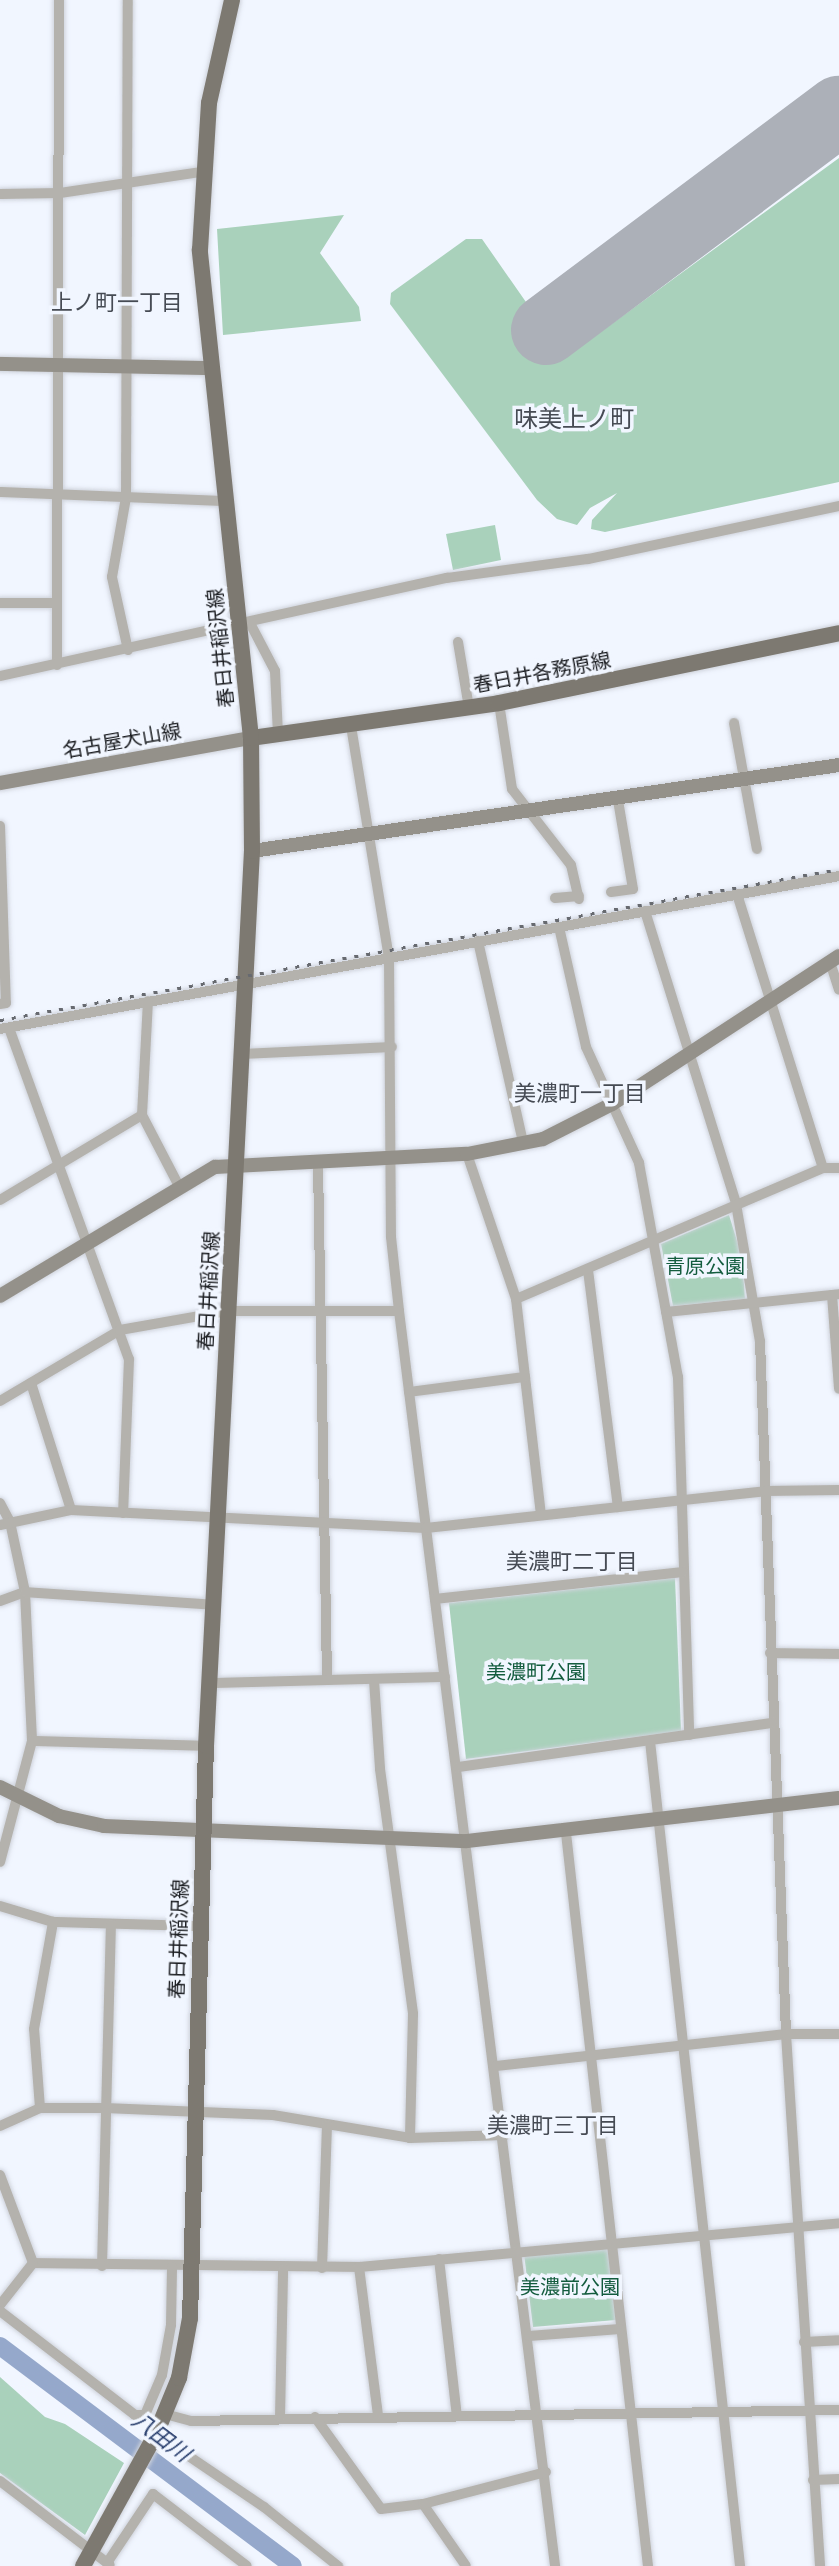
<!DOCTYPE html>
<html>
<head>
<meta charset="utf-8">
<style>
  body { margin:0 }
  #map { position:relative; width:839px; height:2566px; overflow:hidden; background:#f1f6ff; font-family:"Fira Sans Condensed","Noto Sans JP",sans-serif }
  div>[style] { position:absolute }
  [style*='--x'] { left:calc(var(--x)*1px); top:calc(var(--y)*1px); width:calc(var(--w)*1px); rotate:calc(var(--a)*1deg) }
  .green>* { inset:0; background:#a9d1bb }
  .river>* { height:18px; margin:-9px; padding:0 9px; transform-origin:9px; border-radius:9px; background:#95a8cb }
  .runway>* { height:70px; margin:-35px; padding:0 35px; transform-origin:35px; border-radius:35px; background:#acb0b8 }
  .roads { filter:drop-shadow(0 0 2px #cfd3dc) drop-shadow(0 0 2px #cfd3dc) }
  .street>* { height:10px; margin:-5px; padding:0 5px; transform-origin:5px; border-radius:5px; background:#b4b2ad }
  .secondary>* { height:14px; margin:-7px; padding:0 7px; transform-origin:7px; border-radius:7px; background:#94918a }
  .primary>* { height:16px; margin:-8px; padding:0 8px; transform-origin:8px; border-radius:8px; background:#7d7971 }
  .rail>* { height:3px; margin-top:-1.5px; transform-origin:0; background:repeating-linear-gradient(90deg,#676a70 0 4px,transparent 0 12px) }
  span { translate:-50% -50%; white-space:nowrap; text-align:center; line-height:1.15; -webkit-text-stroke:7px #f1f6ff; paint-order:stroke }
  .street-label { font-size:20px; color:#1c1e22 }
  .park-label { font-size:20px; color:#135c3e }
  .neighbourhood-label { font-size:22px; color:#464b54 }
  .water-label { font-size:22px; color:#283e6d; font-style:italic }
  .quarter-label { font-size:24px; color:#464b54 }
</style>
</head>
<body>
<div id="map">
  <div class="green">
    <div style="clip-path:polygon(839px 158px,839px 482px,605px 532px,591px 529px,592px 520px,617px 493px,590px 508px,577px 525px,557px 519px,537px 500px,390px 304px,391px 293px,466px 239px,482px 239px,565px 358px)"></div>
    <div style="clip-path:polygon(344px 215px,320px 253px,359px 307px,361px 321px,223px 335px,217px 229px)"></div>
    <div style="clip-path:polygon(495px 525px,501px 560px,453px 570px,446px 534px)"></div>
    <div style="clip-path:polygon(729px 1215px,742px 1257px,745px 1299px,673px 1306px,661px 1244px)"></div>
    <div style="clip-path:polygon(675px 1578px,681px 1731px,466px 1759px,449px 1603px)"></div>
    <div style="clip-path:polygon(608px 2247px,616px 2320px,533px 2327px,524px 2254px)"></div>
    <div style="clip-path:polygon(0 2377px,45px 2417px,65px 2424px,124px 2463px,85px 2535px,0 2473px)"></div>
  </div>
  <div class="river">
    <div style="--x:0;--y:2346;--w:366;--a:36.9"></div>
  </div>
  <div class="runway">
    <div style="--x:546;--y:330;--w:366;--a:-36.8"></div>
  </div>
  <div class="roads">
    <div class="street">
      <div style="--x:0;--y:194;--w:60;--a:-1"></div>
      <div style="--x:60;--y:193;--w:143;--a:-8.5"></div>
      <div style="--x:0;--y:492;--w:224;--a:2.3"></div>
      <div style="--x:0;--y:603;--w:57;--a:0"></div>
      <div style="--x:251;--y:625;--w:52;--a:62.4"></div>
      <div style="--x:275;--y:671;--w:64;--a:87.3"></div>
      <div style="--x:458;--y:642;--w:67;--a:80.5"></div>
      <div style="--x:128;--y:650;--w:75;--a:-102.4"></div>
      <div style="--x:112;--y:577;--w:80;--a:-80"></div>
      <div style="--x:126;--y:498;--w:498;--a:-89.8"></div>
      <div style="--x:57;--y:665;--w:665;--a:-89.83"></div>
      <div style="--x:0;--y:676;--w:458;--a:-12.4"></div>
      <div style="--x:447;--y:578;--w:142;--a:-7.7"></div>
      <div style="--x:588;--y:559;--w:257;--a:-11.9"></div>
      <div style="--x:499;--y:703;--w:87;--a:81.4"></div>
      <div style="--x:512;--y:789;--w:96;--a:52.2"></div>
      <div style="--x:571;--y:865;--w:35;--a:77"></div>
      <div style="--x:734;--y:723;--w:128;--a:79.7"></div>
      <div style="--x:351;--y:726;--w:234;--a:80.7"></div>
      <div style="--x:389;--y:957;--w:280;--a:89.6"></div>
      <div style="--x:391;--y:1237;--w:74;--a:83.8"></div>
      <div style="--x:399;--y:1311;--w:1265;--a:82.91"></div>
      <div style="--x:0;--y:826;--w:177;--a:88.1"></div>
      <div style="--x:6;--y:1003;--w:6;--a:171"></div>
      <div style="--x:611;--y:892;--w:22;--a:-8"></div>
      <div style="--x:633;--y:889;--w:90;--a:-99.6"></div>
      <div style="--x:737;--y:894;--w:287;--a:72.6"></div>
      <div style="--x:555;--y:898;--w:24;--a:-5"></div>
      <div style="--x:645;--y:911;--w:307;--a:72.7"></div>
      <div style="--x:736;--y:1204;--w:139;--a:80.1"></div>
      <div style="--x:760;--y:1341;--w:693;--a:87.85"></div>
      <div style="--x:786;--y:2034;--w:533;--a:86.34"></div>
      <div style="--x:559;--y:927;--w:123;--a:77.3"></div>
      <div style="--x:586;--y:1047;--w:128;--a:65.4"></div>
      <div style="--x:639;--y:1163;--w:218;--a:79.7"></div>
      <div style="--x:678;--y:1377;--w:358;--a:88.2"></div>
      <div style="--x:478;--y:941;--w:207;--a:77.4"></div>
      <div style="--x:830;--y:962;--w:29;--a:72"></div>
      <div style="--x:9;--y:1028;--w:352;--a:70.1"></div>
      <div style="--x:129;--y:1359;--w:154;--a:92.2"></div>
      <div style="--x:0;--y:1029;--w:853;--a:-10.33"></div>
      <div style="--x:242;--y:1054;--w:150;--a:-2.7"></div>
      <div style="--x:142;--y:1115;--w:80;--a:62.5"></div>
      <div style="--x:467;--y:1154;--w:153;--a:71.3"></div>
      <div style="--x:516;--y:1299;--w:216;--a:83.4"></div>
      <div style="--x:318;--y:1163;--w:516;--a:89"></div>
      <div style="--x:0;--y:1200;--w:165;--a:-30.9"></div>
      <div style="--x:142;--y:1115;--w:114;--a:-87"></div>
      <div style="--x:588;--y:1270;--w:239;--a:82.8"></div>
      <div style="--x:832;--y:1295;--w:94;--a:85.7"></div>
      <div style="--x:516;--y:1299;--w:334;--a:-23.1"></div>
      <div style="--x:823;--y:1168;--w:16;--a:0"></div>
      <div style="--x:666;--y:1312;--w:174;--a:-5.9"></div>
      <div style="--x:31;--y:1383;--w:133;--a:72.5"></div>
      <div style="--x:409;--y:1392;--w:117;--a:-7.4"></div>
      <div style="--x:0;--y:1401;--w:139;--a:-30.6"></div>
      <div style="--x:120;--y:1330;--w:110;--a:-10"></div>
      <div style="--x:228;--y:1311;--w:171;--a:0"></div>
      <div style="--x:0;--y:1503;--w:21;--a:62"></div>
      <div style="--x:10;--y:1522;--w:72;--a:77.9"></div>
      <div style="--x:25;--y:1592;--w:149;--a:87.3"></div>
      <div style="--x:32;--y:1741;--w:125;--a:104.8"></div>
      <div style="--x:0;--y:1525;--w:73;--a:-11.9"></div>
      <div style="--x:71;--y:1510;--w:355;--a:2.9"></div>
      <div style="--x:426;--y:1528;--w:341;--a:-6.2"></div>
      <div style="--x:765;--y:1491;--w:74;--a:-0.8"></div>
      <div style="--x:435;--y:1599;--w:249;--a:-6.2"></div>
      <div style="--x:0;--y:1601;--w:27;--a:-20"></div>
      <div style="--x:25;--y:1592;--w:191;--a:3.9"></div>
      <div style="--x:770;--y:1653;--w:69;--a:0.8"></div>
      <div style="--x:374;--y:1680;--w:89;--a:86.1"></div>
      <div style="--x:380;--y:1769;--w:247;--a:82.3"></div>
      <div style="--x:413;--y:2014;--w:124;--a:91.4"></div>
      <div style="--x:210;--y:1683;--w:235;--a:-1.5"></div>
      <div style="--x:32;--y:1741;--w:174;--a:1.6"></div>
      <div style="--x:650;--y:1741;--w:830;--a:83.77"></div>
      <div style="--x:458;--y:1767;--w:317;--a:-8"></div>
      <div style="--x:566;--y:1833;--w:738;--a:83.62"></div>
      <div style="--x:0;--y:1906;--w:55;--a:16.8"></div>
      <div style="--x:53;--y:1922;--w:146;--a:1.6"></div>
      <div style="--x:496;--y:2066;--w:292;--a:-6.3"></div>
      <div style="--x:786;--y:2034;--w:53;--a:0"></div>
      <div style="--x:40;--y:2108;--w:79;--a:-94.3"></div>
      <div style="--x:34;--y:2029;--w:109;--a:-79.9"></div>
      <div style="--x:0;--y:2126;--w:44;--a:-24.2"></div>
      <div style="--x:40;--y:2108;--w:65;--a:0"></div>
      <div style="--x:105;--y:2108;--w:168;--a:2.4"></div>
      <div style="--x:273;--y:2115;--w:139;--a:9.5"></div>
      <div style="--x:410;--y:2138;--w:95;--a:-1.8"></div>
      <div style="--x:0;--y:2175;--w:94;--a:69.4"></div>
      <div style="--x:439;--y:2259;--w:158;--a:83.5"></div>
      <div style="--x:33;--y:2263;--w:326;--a:0.7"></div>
      <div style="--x:359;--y:2267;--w:482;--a:-5.2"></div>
      <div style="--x:102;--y:2266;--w:342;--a:-88.5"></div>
      <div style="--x:359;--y:2267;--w:150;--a:82.7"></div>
      <div style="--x:322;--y:2268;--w:143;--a:-88"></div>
      <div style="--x:0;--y:2305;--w:53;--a:-51.8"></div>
      <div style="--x:0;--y:2311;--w:170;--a:37.6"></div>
      <div style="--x:135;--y:2415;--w:10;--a:0"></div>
      <div style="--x:145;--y:2415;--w:43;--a:-67"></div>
      <div style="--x:162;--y:2375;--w:51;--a:-79.8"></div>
      <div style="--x:171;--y:2325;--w:58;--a:-89"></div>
      <div style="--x:529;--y:2336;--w:91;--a:-4.4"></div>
      <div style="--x:804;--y:2342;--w:35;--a:-3"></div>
      <div style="--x:165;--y:2414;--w:27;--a:15"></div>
      <div style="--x:191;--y:2421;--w:648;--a:-0.97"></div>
      <div style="--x:280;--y:2417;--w:148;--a:-88.8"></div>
      <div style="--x:315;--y:2417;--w:113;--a:54.3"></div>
      <div style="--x:381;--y:2509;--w:42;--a:-6.8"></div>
      <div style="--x:423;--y:2504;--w:75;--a:55.3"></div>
      <div style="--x:156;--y:2434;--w:130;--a:34.1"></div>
      <div style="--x:264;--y:2507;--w:95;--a:38.6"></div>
      <div style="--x:813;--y:2480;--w:26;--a:-2"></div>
      <div style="--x:0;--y:2481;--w:138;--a:37.4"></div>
      <div style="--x:423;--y:2504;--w:127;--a:-14.6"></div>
      <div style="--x:107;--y:2563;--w:83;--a:-56.3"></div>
      <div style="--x:153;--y:2494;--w:118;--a:37.5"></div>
    </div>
    <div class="secondary">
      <div style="--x:0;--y:364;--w:210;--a:1.1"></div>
      <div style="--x:0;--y:783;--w:255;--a:-10.2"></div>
      <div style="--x:252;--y:851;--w:593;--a:-8.33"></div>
      <div style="--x:0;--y:1296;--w:251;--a:-31"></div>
      <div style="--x:215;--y:1167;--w:252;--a:-3"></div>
      <div style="--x:467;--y:1154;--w:77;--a:-11.2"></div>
      <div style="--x:543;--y:1139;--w:77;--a:-26.9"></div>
      <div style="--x:612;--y:1104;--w:271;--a:-33.1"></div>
      <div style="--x:0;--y:1787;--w:66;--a:26.2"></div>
      <div style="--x:59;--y:1816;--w:46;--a:12.5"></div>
      <div style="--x:104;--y:1826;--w:363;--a:2.4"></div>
      <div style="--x:467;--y:1841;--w:374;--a:-6.6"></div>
    </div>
    <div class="primary">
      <div style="--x:251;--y:738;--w:250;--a:-8"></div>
      <div style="--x:499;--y:703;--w:347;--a:-11.6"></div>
      <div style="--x:83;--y:2566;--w:151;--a:-61.1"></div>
      <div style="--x:156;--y:2434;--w:61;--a:-67.7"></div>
      <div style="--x:179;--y:2378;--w:61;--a:-79.6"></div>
      <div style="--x:190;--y:2318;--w:572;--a:-88.4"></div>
      <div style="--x:206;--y:1746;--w:896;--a:-87.06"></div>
      <div style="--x:252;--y:851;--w:113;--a:-90.5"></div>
      <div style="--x:251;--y:738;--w:491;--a:-96"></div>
      <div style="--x:200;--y:250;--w:147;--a:-86.5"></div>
      <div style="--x:209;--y:103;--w:106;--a:-77.4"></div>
    </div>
  </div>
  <div class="rail">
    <div style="--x:0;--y:1020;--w:852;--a:-10.2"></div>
  </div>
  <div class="street-label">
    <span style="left:221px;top:648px;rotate:-96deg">春日井稲沢線</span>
    <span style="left:542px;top:673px;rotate:-11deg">春日井各務原線</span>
    <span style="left:122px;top:741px;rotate:-10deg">名古屋犬山線</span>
    <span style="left:209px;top:1291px;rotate:-87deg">春日井稲沢線</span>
    <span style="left:179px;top:1939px;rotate:-88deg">春日井稲沢線</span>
  </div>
  <div class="park-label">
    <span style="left:705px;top:1266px">青原公園</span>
    <span style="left:536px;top:1672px">美濃町公園</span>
    <span style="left:570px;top:2287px">美濃前公園</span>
  </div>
  <div class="neighbourhood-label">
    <span style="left:117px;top:303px">上ノ町一丁目</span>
    <span style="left:580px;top:1094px">美濃町一丁目</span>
    <span style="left:572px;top:1562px">美濃町二丁目</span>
    <span style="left:553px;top:2126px">美濃町三丁目</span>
  </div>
  <div class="water-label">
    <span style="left:161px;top:2437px;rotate:37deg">八田川</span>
  </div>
  <div class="quarter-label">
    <span style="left:574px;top:420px">味美上ノ町</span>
  </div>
</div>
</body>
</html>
